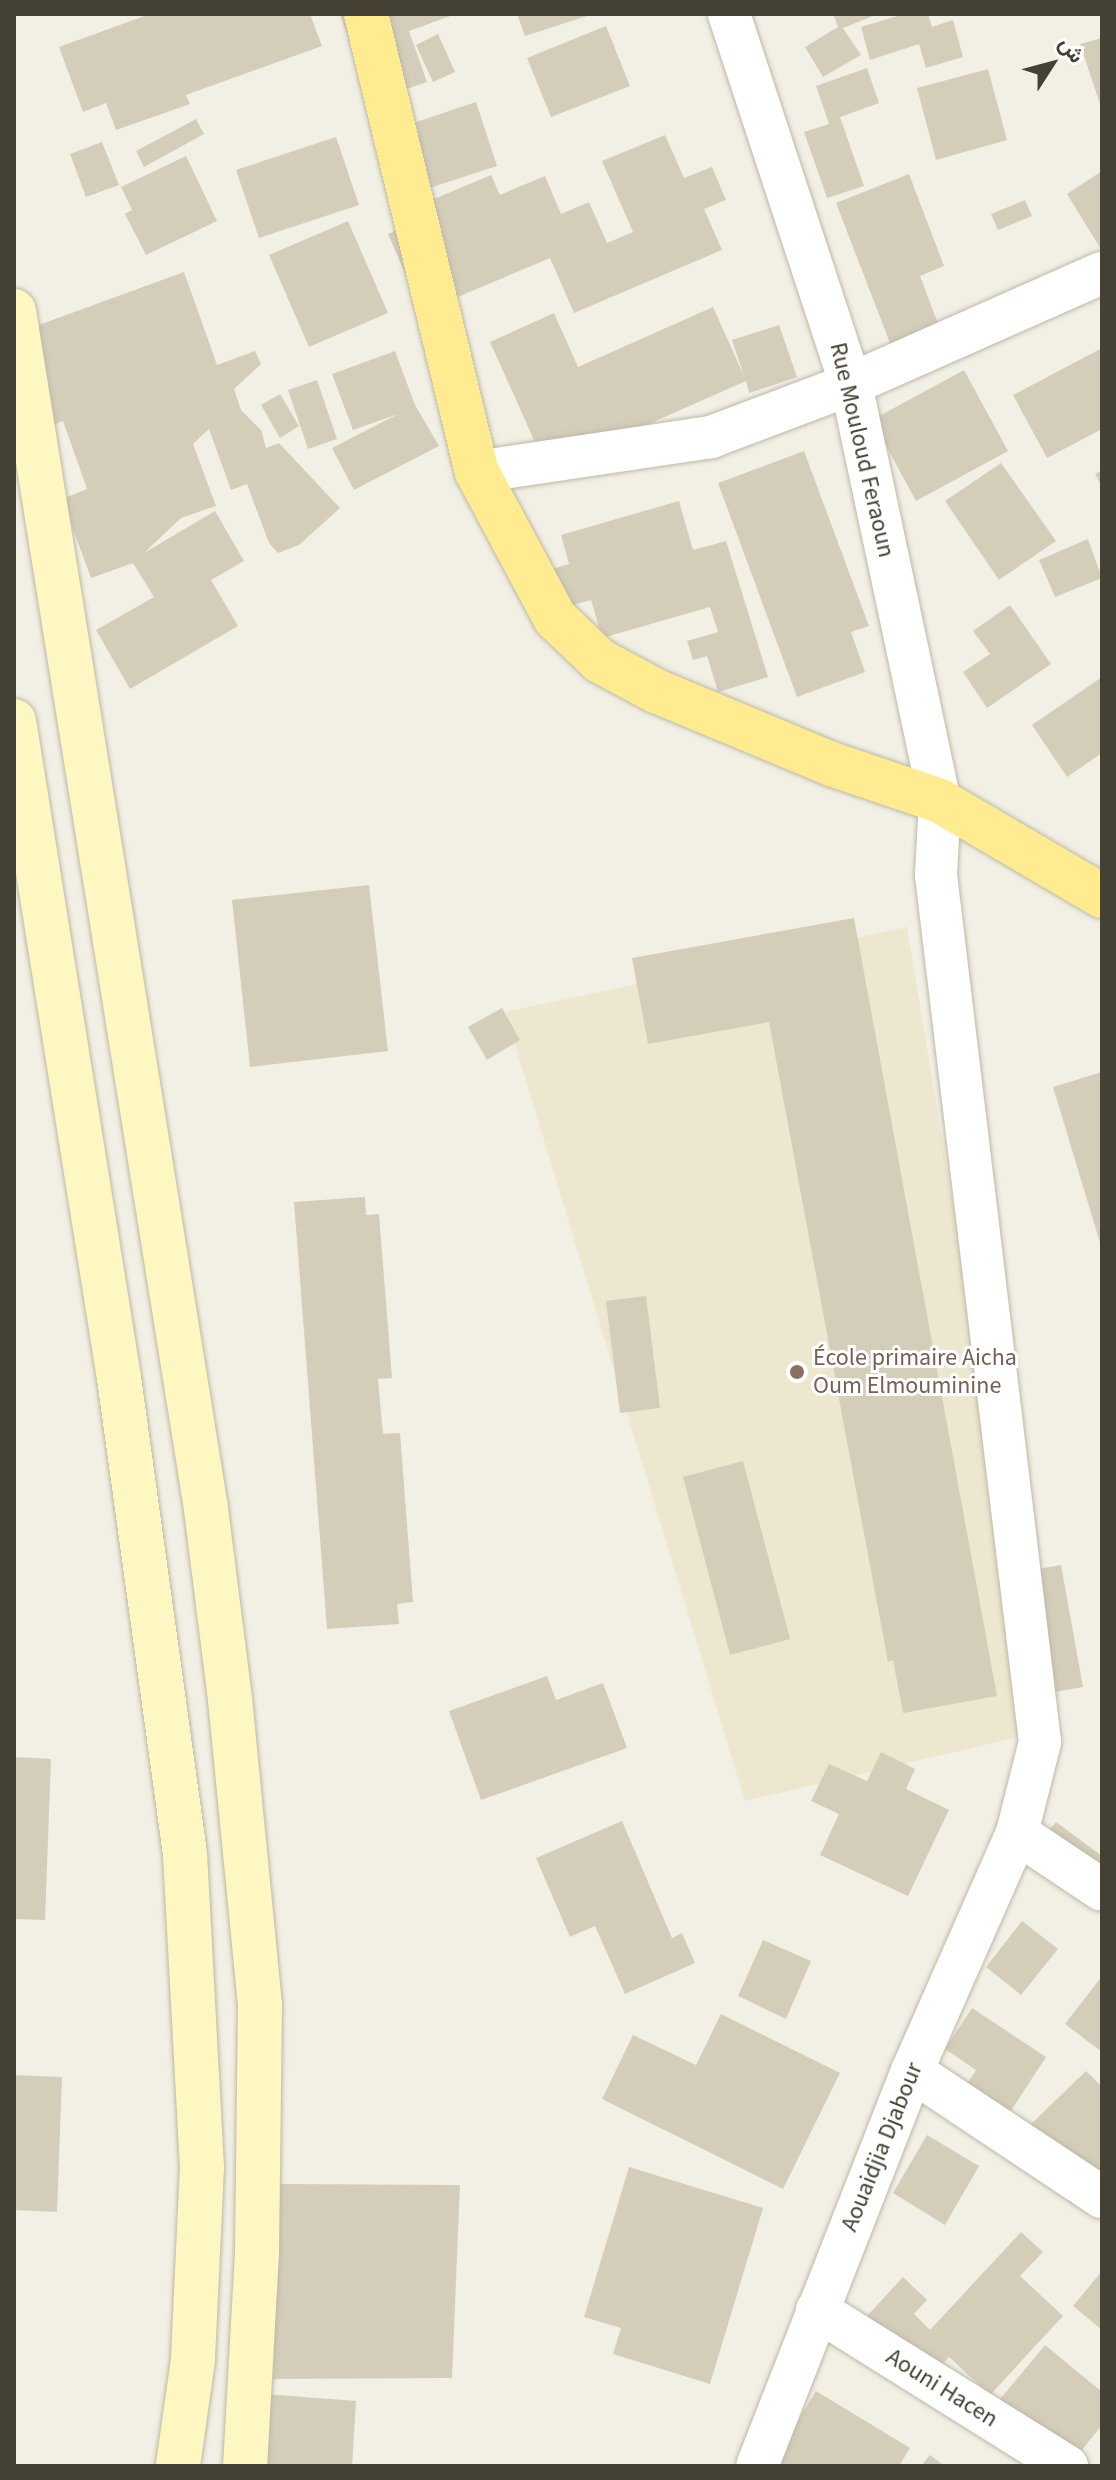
<!DOCTYPE html>
<html>
<head>
<meta charset="utf-8">
<style>
  body { margin:0 }
  #map { position:relative; width:1116px; height:2480px; overflow:hidden; background:#f2f0e5; font-family:"Source Sans 3",Vazirmatn,sans-serif }
  div>[style] { position:absolute }
  [style*='--x'] { left:calc(var(--x)*1px); top:calc(var(--y)*1px); width:calc(var(--w)*1px); rotate:calc(var(--a)*1deg) }
  .education>* { inset:0; background:#ece7ce }
  .building>* { inset:0; background:#d4cdba }
  .roads { filter:drop-shadow(0 0 2px #beb9a7) drop-shadow(0 0 2px #beb9a7) }
  .minor>* { height:42px; margin:-21px; padding:0 21px; transform-origin:21px; border-radius:21px; background:#fff }
  .secondary>* { height:44px; margin:-22px; padding:0 22px; transform-origin:22px; border-radius:22px; background:#fff7c2 }
  .primary>* { height:44px; margin:-22px; padding:0 22px; transform-origin:22px; border-radius:22px; background:#ffec91 }
  .dots>* { width:22px; height:22px; translate:-50% -50%; box-sizing:border-box; border:4px solid #fff; border-radius:50% }
  span { translate:-50% -50%; white-space:nowrap; text-align:center; line-height:1.15; -webkit-text-stroke:6px #fff; paint-order:stroke }
  .street-label { font-size:24px; color:#454034 }
  .education-label { font-size:24px; color:#785e54 }
  .left { translate:0 -50%; text-align:left }
  .frame { position:absolute; inset:0; border:16px solid #454034; pointer-events:none }
  .north { position:absolute; left:1012px; top:24px; width:80px; height:80px; -webkit-text-stroke:6px #fff; paint-order:stroke; rotate:54deg; font-size:22px; font-weight:700; line-height:32px; text-align:center; color:#454034 }
  .north::after { content:''; display:block; margin:auto; width:28px; height:36px; background:#454034; clip-path:polygon(50% 0,100% 100%,50% 72%,0 100%) }
</style>
</head>
<body>
<div id="map">
  <div class="education">
    <div style="clip-path:polygon(907px 927px,1040px 1732px,745px 1801px,505px 1012px)"></div>
  </div>
  <div class="building">
    <div style="clip-path:polygon(150px 14px,310px 14px,322px 46px,186px 95px,190px 104px,116px 130px,106px 103px,83px 112px,59px 47px)"></div>
    <div style="clip-path:polygon(340px 14px,456px 14px,409px 31px,427px 82px,371px 101px)"></div>
    <div style="clip-path:polygon(517px 14px,590px 14px,590px 15px,525px 36px)"></div>
    <div style="clip-path:polygon(833px 14px,878px 14px,843px 28px,861px 55px,823px 77px,805px 47px,838px 27px)"></div>
    <div style="clip-path:polygon(904px 14px,928px 14px,932px 27px,953px 20px,963px 57px,926px 68px,919px 44px,870px 60px,861px 27px)"></div>
    <div style="clip-path:polygon(606px 26px,630px 86px,551px 117px,527px 58px)"></div>
    <div style="clip-path:polygon(438px 34px,455px 72px,433px 82px,416px 45px)"></div>
    <div style="clip-path:polygon(1102px 38px,1102px 103px,1100px 104px,1080px 44px)"></div>
    <div style="clip-path:polygon(867px 68px,879px 103px,840px 117px,864px 186px,827px 198px,804px 132px,829px 124px,816px 86px)"></div>
    <div style="clip-path:polygon(988px 69px,1007px 140px,936px 160px,917px 88px)"></div>
    <div style="clip-path:polygon(476px 102px,497px 166px,417px 192px,396px 129px)"></div>
    <div style="clip-path:polygon(196px 119px,204px 134px,144px 167px,136px 151px)"></div>
    <div style="clip-path:polygon(665px 135px,684px 178px,712px 167px,726px 200px,704px 209px,722px 250px,574px 313px,550px 258px,422px 312px,388px 234px,432px 215px,427px 202px,491px 175px,500px 195px,545px 176px,561px 214px,589px 202px,607px 243px,633px 232px,602px 161px)"></div>
    <div style="clip-path:polygon(336px 137px,359px 205px,259px 238px,236px 170px)"></div>
    <div style="clip-path:polygon(102px 142px,119px 185px,86px 197px,70px 154px)"></div>
    <div style="clip-path:polygon(186px 156px,217px 221px,146px 255px,125px 214px,132px 210px,121px 187px)"></div>
    <div style="clip-path:polygon(1102px 171px,1102px 251px,1067px 194px)"></div>
    <div style="clip-path:polygon(909px 174px,944px 266px,920px 276px,943px 337px,895px 356px,836px 203px)"></div>
    <div style="clip-path:polygon(1025px 200px,1032px 216px,998px 230px,991px 214px)"></div>
    <div style="clip-path:polygon(348px 221px,388px 313px,309px 347px,269px 255px)"></div>
    <div style="clip-path:polygon(184px 272px,217px 365px,255px 351px,261px 364px,234px 389px,241px 410px,261px 430px,266px 448px,279px 443px,340px 508px,299px 545px,278px 553px,269px 543px,247px 484px,231px 490px,209px 429px,193px 444px,216px 506px,181px 518px,144px 553px,215px 511px,244px 561px,211px 580px,238px 626px,130px 689px,96px 630px,154px 597px,133px 563px,91px 578px,62px 499px,87px 489px,63px 421px,14px 439px,14px 334px)"></div>
    <div style="clip-path:polygon(713px 307px,744px 376px,732px 340px,779px 325px,797px 377px,749px 393px,746px 381px,547px 469px,490px 342px,554px 313px,578px 367px)"></div>
    <div style="clip-path:polygon(1102px 348px,1102px 429px,1047px 458px,1013px 395px)"></div>
    <div style="clip-path:polygon(395px 351px,415px 405px,439px 446px,354px 490px,332px 448px,398px 414px,353px 430px,332px 374px)"></div>
    <div style="clip-path:polygon(964px 370px,1008px 451px,916px 501px,872px 420px)"></div>
    <div style="clip-path:polygon(317px 380px,337px 439px,308px 449px,288px 390px)"></div>
    <div style="clip-path:polygon(280px 394px,299px 426px,280px 438px,261px 405px)"></div>
    <div style="clip-path:polygon(804px 451px,869px 626px,851px 632px,865px 672px,797px 697px,718px 483px)"></div>
    <div style="clip-path:polygon(1001px 463px,1056px 541px,999px 580px,945px 501px)"></div>
    <div style="clip-path:polygon(1102px 470px,1102px 487px,1095px 474px)"></div>
    <div style="clip-path:polygon(679px 501px,693px 550px,726px 541px,768px 677px,718px 692px,707px 656px,693px 660px,687px 641px,718px 632px,710px 607px,602px 638px,591px 600px,547px 612px,536px 574px,569px 564px,561px 535px)"></div>
    <div style="clip-path:polygon(1088px 539px,1102px 578px,1055px 597px,1039px 560px)"></div>
    <div style="clip-path:polygon(1010px 605px,1051px 664px,987px 708px,963px 672px,990px 654px,973px 631px)"></div>
    <div style="clip-path:polygon(1102px 677px,1102px 753px,1067px 777px,1032px 725px)"></div>
    <div style="clip-path:polygon(369px 885px,388px 1051px,250px 1067px,232px 900px)"></div>
    <div style="clip-path:polygon(854px 918px,997px 1696px,903px 1713px,893px 1660px,888px 1662px,769px 1022px,648px 1044px,632px 958px)"></div>
    <div style="clip-path:polygon(502px 1008px,520px 1040px,487px 1060px,468px 1027px)"></div>
    <div style="clip-path:polygon(1102px 1072px,1102px 1246px,1101px 1246px,1053px 1087px)"></div>
    <div style="clip-path:polygon(365px 1197px,366px 1215px,379px 1214px,392px 1378px,378px 1379px,383px 1434px,400px 1433px,413px 1602px,397px 1604px,399px 1624px,327px 1629px,294px 1202px)"></div>
    <div style="clip-path:polygon(646px 1296px,660px 1408px,620px 1413px,606px 1301px)"></div>
    <div style="clip-path:polygon(743px 1461px,790px 1639px,730px 1655px,683px 1477px)"></div>
    <div style="clip-path:polygon(1061px 1565px,1083px 1687px,1055px 1692px,1032px 1570px)"></div>
    <div style="clip-path:polygon(547px 1676px,556px 1700px,603px 1683px,627px 1748px,481px 1800px,449px 1711px)"></div>
    <div style="clip-path:polygon(881px 1752px,915px 1769px,906px 1789px,949px 1810px,908px 1896px,820px 1855px,839px 1814px,811px 1801px,829px 1764px,867px 1781px)"></div>
    <div style="clip-path:polygon(14px 1757px,51px 1759px,45px 1920px,14px 1919px)"></div>
    <div style="clip-path:polygon(622px 1821px,672px 1938px,682px 1933px,695px 1963px,625px 1994px,595px 1926px,570px 1937px,536px 1858px)"></div>
    <div style="clip-path:polygon(1056px 1822px,1102px 1856px,1102px 1882px,1045px 1835px)"></div>
    <div style="clip-path:polygon(1022px 1921px,1058px 1949px,1021px 1995px,986px 1967px)"></div>
    <div style="clip-path:polygon(763px 1940px,811px 1961px,786px 2019px,738px 1996px)"></div>
    <div style="clip-path:polygon(1102px 1976px,1102px 2052px,1065px 2024px)"></div>
    <div style="clip-path:polygon(972px 2008px,1046px 2057px,1003px 2123px,960px 2095px,976px 2070px,945px 2049px)"></div>
    <div style="clip-path:polygon(721px 2014px,840px 2073px,783px 2189px,602px 2099px,633px 2035px,696px 2065px)"></div>
    <div style="clip-path:polygon(1086px 2071px,1102px 2087px,1102px 2175px,1072px 2205px,1035px 2168px,1029px 2126px)"></div>
    <div style="clip-path:polygon(14px 2075px,62px 2077px,57px 2212px,14px 2210px)"></div>
    <div style="clip-path:polygon(927px 2135px,979px 2166px,945px 2225px,893px 2193px)"></div>
    <div style="clip-path:polygon(629px 2167px,763px 2208px,710px 2384px,613px 2354px,621px 2328px,584px 2317px)"></div>
    <div style="clip-path:polygon(280px 2184px,460px 2185px,452px 2378px,273px 2379px)"></div>
    <div style="clip-path:polygon(1021px 2232px,1043px 2252px,1020px 2276px,1063px 2316px,990px 2395px,949px 2357px,921px 2388px,856px 2328px,903px 2277px,927px 2300px,914px 2314px,930px 2330px)"></div>
    <div style="clip-path:polygon(1102px 2271px,1102px 2330px,1073px 2306px)"></div>
    <div style="clip-path:polygon(1045px 2345px,1102px 2392px,1102px 2425px,1069px 2466px,992px 2409px)"></div>
    <div style="clip-path:polygon(816px 2391px,910px 2448px,899px 2466px,771px 2465px)"></div>
    <div style="clip-path:polygon(265px 2394px,356px 2401px,352px 2466px,265px 2466px)"></div>
    <div style="clip-path:polygon(930px 2455px,945px 2466px,921px 2466px)"></div>
  </div>
  <div class="roads">
    <div class="minor">
      <div style="--x:729;--y:14;--w:390;--a:71.8"></div>
      <div style="--x:851;--y:384;--w:426;--a:78"></div>
      <div style="--x:940;--y:801;--w:74;--a:93.1"></div>
      <div style="--x:936;--y:875;--w:873;--a:83.16"></div>
      <div style="--x:1040;--y:1742;--w:94;--a:104.2"></div>
      <div style="--x:1017;--y:1833;--w:260;--a:113.8"></div>
      <div style="--x:912;--y:2071;--w:424;--a:111.4"></div>
      <div style="--x:477;--y:472;--w:237;--a:-8.5"></div>
      <div style="--x:711;--y:437;--w:150;--a:-20.7"></div>
      <div style="--x:851;--y:384;--w:274;--a:-23.9"></div>
      <div style="--x:1017;--y:1833;--w:102;--a:33.8"></div>
      <div style="--x:912;--y:2071;--w:228;--a:33.6"></div>
      <div style="--x:817;--y:2310;--w:295;--a:32"></div>
    </div>
    <div class="secondary">
      <div style="--x:14;--y:311;--w:1213;--a:80.89"></div>
      <div style="--x:206;--y:1509;--w:192;--a:82.8"></div>
      <div style="--x:230;--y:1699;--w:308;--a:84.4"></div>
      <div style="--x:260;--y:2006;--w:247;--a:90.7"></div>
      <div style="--x:257;--y:2253;--w:213;--a:93.2"></div>
      <div style="--x:14;--y:721;--w:665;--a:80.92"></div>
      <div style="--x:119;--y:1378;--w:481;--a:82.1"></div>
      <div style="--x:185;--y:1854;--w:313;--a:86.9"></div>
      <div style="--x:202;--y:2167;--w:193;--a:92.7"></div>
      <div style="--x:193;--y:2360;--w:107;--a:98.1"></div>
    </div>
    <div class="primary">
      <div style="--x:366;--y:14;--w:471;--a:76.4"></div>
      <div style="--x:477;--y:472;--w:166;--a:61.9"></div>
      <div style="--x:555;--y:618;--w:62;--a:43.7"></div>
      <div style="--x:600;--y:661;--w:64;--a:28.2"></div>
      <div style="--x:656;--y:691;--w:190;--a:22.6"></div>
      <div style="--x:831;--y:764;--w:115;--a:18.7"></div>
      <div style="--x:940;--y:801;--w:188;--a:30.4"></div>
    </div>
  </div>
  <div class="dots">
    <div style="left:797px;top:1372px;background:#8d6e63"></div>
  </div>
  <div class="street-label">
    <span style="left:862px;top:450px;rotate:77deg">Rue Mouloud Feraoun</span>
    <span style="left:882px;top:2147px;rotate:-68deg">Aouaidjia Djabour</span>
    <span style="left:942px;top:2388px;rotate:32deg">Aouni Hacen</span>
  </div>
  <div class="education-label">
    <span class="left" style="left:813px;top:1372px">École primaire Aicha<br>Oum Elmouminine</span>
  </div>
  <div class="frame"></div>
  <div class="north">ش</div>
</div>
</body>
</html>
